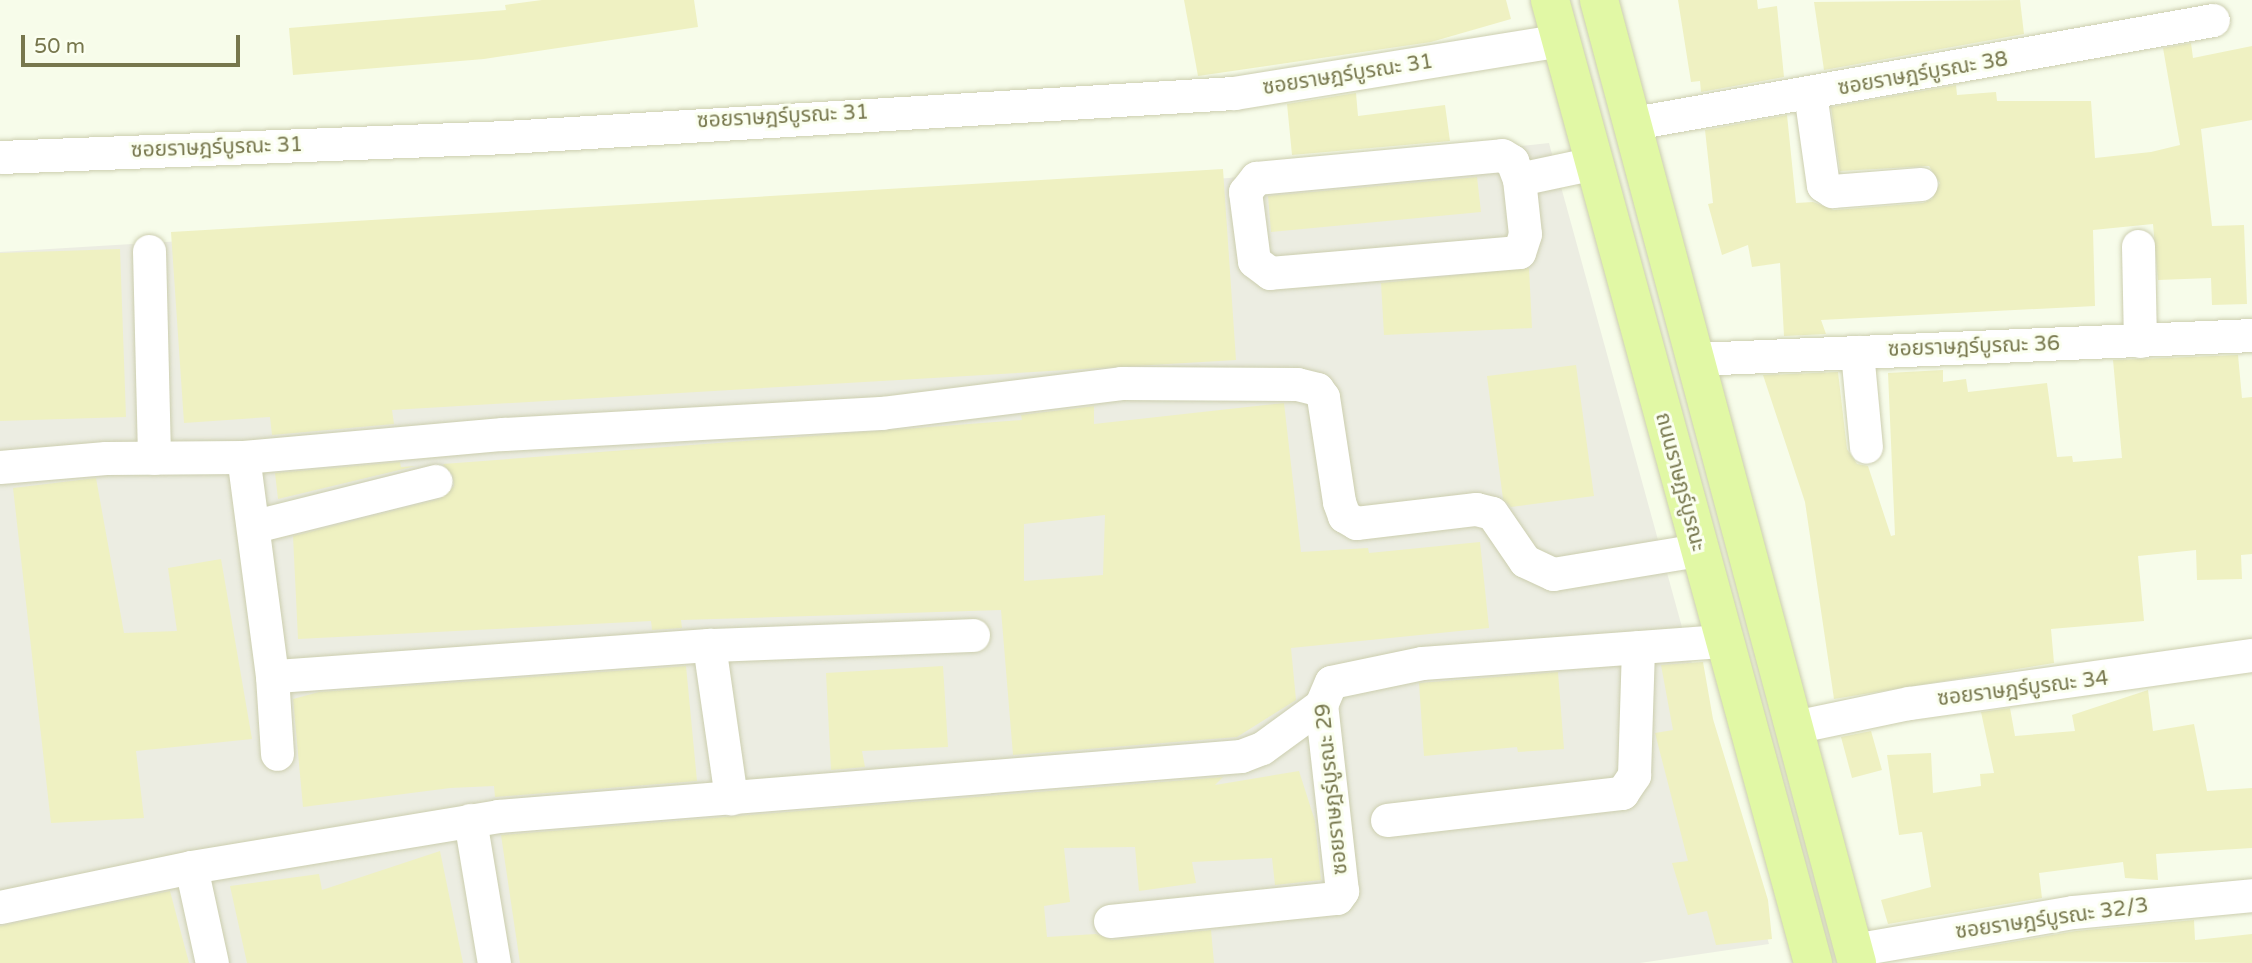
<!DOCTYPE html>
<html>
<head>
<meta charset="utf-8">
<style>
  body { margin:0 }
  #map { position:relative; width:2252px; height:963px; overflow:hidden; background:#f7fcea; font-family:"Varela Round","Noto Sans Thai",sans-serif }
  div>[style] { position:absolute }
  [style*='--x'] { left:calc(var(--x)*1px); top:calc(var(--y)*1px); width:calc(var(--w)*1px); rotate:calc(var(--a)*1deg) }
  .industrial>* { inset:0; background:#ecede2 }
  .building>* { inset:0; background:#eff1c2 }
  .roads { filter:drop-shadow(0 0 2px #ccceaf) drop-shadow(0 0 2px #ccceaf) }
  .minor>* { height:33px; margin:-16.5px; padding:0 16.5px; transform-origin:16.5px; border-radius:16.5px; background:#fff }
  .major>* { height:38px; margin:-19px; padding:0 19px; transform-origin:19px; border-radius:19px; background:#e1f8a5 }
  span { translate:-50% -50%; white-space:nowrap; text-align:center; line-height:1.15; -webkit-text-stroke:6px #fbfff0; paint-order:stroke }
  .street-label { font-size:21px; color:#77774d }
  .scale { position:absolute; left:21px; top:35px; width:219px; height:32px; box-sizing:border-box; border:4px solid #77774d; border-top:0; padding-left:9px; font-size:21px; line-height:24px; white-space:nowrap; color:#77774d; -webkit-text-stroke:5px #fbfff0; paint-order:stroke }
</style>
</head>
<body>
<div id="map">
  <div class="industrial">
    <div style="clip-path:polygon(1549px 143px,1769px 944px,1640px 963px,0 963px,0 252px,1229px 178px)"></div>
  </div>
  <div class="building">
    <div style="clip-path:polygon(542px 0,694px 0,698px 27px,484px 59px,293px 75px,289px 28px,506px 10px,505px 5px)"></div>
    <div style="clip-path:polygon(1184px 0,1506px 0,1511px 19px,1431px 42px,1198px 76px)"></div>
    <div style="clip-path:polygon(1678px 0,1757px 0,1758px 9px,1777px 6px,1784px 77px,1701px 92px,1700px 81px,1691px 82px)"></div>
    <div style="clip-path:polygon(2020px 0,2024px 34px,1824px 70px,1814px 2px)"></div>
    <div style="clip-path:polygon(2191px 43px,2193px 58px,2252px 46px,2252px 120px,2201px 129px,2212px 226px,2244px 225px,2247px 304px,2212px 305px,2211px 278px,2158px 280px,2153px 224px,2093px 230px,2095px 306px,1821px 320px,1826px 334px,1784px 336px,1780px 263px,1752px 267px,1748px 245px,1722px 255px,1708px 204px,1713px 203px,1705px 130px,1787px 115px,1796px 203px,1813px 202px,1834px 210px,1923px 203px,1932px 199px,1940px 183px,1929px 166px,1840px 171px,1831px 107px,1956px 85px,1957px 95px,1996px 92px,1997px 101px,2091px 101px,2095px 158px,2151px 152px,2180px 145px,2163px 48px)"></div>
    <div style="clip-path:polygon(1356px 93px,1358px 116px,1445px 105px,1450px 141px,1292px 155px,1287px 104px)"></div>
    <div style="clip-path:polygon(1223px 169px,1236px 360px,392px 410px,394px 424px,272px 435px,270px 417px,184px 423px,171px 232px)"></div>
    <div style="clip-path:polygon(1477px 177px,1481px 212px,1271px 232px,1268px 196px)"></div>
    <div style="clip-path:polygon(120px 249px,126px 417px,0 421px,0 253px)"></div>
    <div style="clip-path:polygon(1529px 268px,1532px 328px,1384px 335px,1381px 283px)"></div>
    <div style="clip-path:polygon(2238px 355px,2242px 398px,2252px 397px,2252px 554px,2241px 555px,2242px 579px,2197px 580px,2196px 550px,2138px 556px,2144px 621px,2051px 629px,2054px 663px,1834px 699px,1805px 502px,1763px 375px,1838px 372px,1847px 449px,1857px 464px,1868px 466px,1891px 536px,1895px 535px,1888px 373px,1943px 370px,1943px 382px,1966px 379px,1968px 392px,2047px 383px,2057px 457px,2072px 456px,2073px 462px,2122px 458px,2113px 360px)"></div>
    <div style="clip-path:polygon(1576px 365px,1594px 496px,1511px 507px,1503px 499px,1487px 376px)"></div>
    <div style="clip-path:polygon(evenodd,1284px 403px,1301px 552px,1368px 548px,1369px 553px,1480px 542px,1489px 628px,1291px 648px,1296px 700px,1237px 737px,1013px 755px,1001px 610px,681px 620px,682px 628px,652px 630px,651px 621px,298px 639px,293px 536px,440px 499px,454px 486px,453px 476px,443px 464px,1022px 420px,1021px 415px,1094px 406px,1094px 424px,1284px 403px,1105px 515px,1103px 575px,1024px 581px,1024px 524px,1105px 515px)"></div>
    <div style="clip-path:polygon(400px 462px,401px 467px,416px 466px,278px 499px,275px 473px)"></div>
    <div style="clip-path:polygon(96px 478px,124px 633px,177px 631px,168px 568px,221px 559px,252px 739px,136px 751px,144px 818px,51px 823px,13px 488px)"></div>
    <div style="clip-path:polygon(1703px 662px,1713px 719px,1768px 900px,1772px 939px,1716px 945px,1707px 911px,1688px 915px,1672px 863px,1688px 861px,1655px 733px,1673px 730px,1661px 665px)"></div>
    <div style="clip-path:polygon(686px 666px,697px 781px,495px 797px,494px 786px,450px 788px,303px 807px,293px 699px,319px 692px)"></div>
    <div style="clip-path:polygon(943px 666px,948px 747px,862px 751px,865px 767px,831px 770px,826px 673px)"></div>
    <div style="clip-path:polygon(1558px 672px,1564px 749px,1518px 752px,1517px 747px,1424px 756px,1419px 683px)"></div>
    <div style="clip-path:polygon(2148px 690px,2153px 731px,2194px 724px,2207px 791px,2252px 788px,2252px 848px,2156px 854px,2158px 880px,2125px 878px,2123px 862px,2039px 873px,2042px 898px,1888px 924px,1881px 900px,1931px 887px,1922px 832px,1899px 835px,1887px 755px,1931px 753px,1933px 793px,1981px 786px,1980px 774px,1994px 773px,1981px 712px,2010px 708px,2015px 736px,2075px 731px,2072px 715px)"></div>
    <div style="clip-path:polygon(1871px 731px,1882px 770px,1852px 778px,1841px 737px)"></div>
    <div style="clip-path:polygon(1299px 771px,1315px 821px,1321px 880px,1275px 885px,1272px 858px,1192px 862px,1196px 883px,1139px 891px,1135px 847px,1064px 848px,1070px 902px,1044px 906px,1047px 937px,1096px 934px,1112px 940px,1211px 930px,1214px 963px,520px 963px,501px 835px,1223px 777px,1215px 785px)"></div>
    <div style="clip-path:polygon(440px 851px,463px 963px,247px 963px,230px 886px,319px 874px,322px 890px)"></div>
    <div style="clip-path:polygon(170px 891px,189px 963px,0 963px,0 926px)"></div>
    <div style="clip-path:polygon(2194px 920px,2195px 940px,2252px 934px,2252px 963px,1907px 960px,2076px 931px)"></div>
  </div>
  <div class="roads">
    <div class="minor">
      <div style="--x:1810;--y:93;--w:93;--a:82"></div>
      <div style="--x:1823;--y:185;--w:11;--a:34"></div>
      <div style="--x:1832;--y:191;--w:89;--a:-4.5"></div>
      <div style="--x:1634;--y:123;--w:588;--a:-10.09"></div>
      <div style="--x:1502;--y:155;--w:12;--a:31"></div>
      <div style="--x:1512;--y:161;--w:19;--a:69"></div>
      <div style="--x:1519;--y:179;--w:55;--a:83.8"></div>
      <div style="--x:1525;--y:234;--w:19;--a:108"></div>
      <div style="--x:1519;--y:252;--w:250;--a:175.2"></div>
      <div style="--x:1270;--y:273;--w:20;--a:-143"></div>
      <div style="--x:1254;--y:261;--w:70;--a:-97.4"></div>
      <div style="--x:1245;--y:192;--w:18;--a:-52"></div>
      <div style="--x:1256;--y:178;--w:247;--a:-5.3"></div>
      <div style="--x:0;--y:157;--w:506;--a:-2.26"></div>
      <div style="--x:506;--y:137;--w:729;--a:-3.46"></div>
      <div style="--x:1234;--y:93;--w:331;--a:-9.2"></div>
      <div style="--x:1519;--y:179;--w:77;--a:-12"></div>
      <div style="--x:2138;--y:246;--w:95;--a:88.8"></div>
      <div style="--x:149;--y:251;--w:207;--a:88.6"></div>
      <div style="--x:1857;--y:352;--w:95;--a:84.6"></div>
      <div style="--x:1696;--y:359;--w:557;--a:-2.47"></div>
      <div style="--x:0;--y:467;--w:106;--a:-4.9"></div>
      <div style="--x:106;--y:458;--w:137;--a:-0.4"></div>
      <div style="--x:255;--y:526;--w:186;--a:-14"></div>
      <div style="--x:973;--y:635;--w:264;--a:177.8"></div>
      <div style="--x:709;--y:645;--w:438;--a:175.9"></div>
      <div style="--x:272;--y:676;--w:221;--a:-97.5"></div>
      <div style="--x:243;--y:457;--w:261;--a:-5.1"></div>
      <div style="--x:503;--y:434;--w:379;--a:-3.2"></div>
      <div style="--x:881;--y:413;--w:242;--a:-7.1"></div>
      <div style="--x:1121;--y:383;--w:176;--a:0.3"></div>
      <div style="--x:1297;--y:384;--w:21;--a:14"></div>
      <div style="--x:1317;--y:389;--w:10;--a:53"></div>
      <div style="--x:1323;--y:397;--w:106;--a:81.3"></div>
      <div style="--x:1339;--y:502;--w:15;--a:70"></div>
      <div style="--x:1344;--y:516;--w:14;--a:30"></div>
      <div style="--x:1356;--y:523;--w:121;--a:-6.7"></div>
      <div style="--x:1476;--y:509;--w:16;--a:14"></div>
      <div style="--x:1492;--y:513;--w:58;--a:55.5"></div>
      <div style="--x:1525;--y:561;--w:31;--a:25"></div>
      <div style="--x:1553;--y:574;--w:147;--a:-9.4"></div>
      <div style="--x:709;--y:645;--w:155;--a:81.8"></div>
      <div style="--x:272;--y:676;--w:78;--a:86.3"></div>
      <div style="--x:1794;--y:727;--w:117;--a:-11.8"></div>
      <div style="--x:1909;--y:703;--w:346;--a:-8"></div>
      <div style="--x:470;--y:820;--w:145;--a:80.5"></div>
      <div style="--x:1387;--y:820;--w:237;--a:-6.6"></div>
      <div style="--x:1622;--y:793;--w:22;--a:-56"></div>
      <div style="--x:1634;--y:775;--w:128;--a:-88.2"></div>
      <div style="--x:191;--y:867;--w:98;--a:77.7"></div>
      <div style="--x:0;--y:907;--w:195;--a:-11.8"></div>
      <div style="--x:191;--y:867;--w:311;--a:-9.4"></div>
      <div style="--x:498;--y:816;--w:745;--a:-4.62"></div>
      <div style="--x:1241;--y:756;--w:22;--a:-21"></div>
      <div style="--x:1262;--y:748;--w:73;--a:-36.1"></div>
      <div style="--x:1110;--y:921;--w:228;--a:-5.8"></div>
      <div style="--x:1337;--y:898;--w:9;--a:-54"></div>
      <div style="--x:1342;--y:891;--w:187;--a:-96.4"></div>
      <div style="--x:1321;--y:705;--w:25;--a:-67"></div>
      <div style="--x:1331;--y:682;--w:93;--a:-11.8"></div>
      <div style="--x:1422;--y:663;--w:303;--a:-4.2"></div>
      <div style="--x:1853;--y:950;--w:223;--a:-9.8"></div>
      <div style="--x:2073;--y:912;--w:180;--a:-5.4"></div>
    </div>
    <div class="major">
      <div style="--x:1550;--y:0;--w:998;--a:74.72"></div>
      <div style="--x:1599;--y:0;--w:997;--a:75"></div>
    </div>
  </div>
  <div class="street-label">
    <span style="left:1923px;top:74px;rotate:-10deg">ซอยราษฎร์บูรณะ 38</span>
    <span style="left:1348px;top:75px;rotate:-9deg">ซอยราษฎร์บูรณะ 31</span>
    <span style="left:783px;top:117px;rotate:-3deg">ซอยราษฎร์บูรณะ 31</span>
    <span style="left:217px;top:148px;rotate:-2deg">ซอยราษฎร์บูรณะ 31</span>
    <span style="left:1974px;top:347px;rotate:-2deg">ซอยราษฎร์บูรณะ 36</span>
    <span style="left:1680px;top:482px;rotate:75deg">ถนนราษฎร์บูรณะ</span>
    <span style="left:2023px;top:689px;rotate:-7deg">ซอยราษฎร์บูรณะ 34</span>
    <span style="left:1332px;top:789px;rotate:-96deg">ซอยราษฎร์บูรณะ 29</span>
    <span style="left:2052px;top:919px;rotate:-8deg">ซอยราษฎร์บูรณะ 32/3</span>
  </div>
  <div class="scale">50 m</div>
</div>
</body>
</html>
